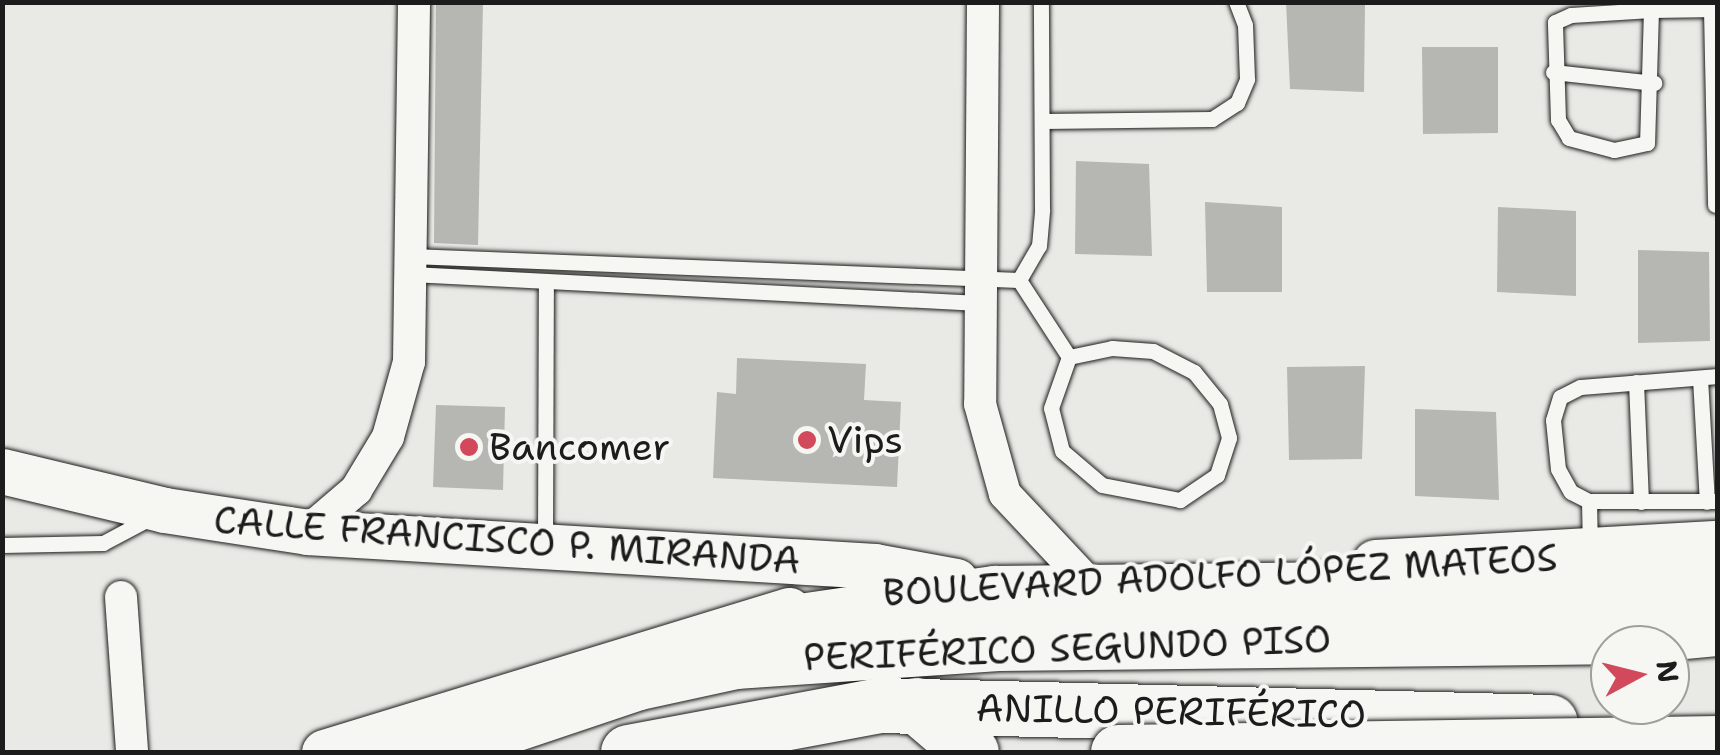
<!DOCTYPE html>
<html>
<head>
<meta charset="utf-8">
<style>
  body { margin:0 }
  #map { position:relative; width:1720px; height:755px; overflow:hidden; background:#e9e9e5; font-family:"Shantell Sans",sans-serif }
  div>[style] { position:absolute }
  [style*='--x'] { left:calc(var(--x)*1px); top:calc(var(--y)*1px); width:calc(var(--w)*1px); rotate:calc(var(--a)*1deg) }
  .building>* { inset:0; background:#b6b6b3 }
  .roads { filter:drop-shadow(0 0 2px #1c1c1c) drop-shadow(0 0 2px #1c1c1c) }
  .lane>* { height:15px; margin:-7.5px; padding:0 7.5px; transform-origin:7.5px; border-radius:7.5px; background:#f6f6f2 }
  .street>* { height:32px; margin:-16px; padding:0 16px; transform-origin:16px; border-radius:16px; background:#f6f6f2 }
  .secondary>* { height:45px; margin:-22.5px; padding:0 22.5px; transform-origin:22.5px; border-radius:22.5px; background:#f6f6f2 }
  .highway>* { height:55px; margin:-27.5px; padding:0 27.5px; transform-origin:27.5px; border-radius:27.5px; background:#f6f6f2 }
  .bridges { filter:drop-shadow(0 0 2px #1c1c1c) drop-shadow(0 0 2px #1c1c1c) }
  .highway-bridge>* { height:55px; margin:-27.5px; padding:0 27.5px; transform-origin:27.5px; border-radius:27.5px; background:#f6f6f2 }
  .dots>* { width:28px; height:28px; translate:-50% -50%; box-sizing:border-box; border:5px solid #f6f6f2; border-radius:50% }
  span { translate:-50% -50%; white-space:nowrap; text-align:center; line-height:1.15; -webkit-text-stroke:8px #f6f6f2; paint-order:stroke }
  .poi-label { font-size:38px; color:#1c1c1c }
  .left { translate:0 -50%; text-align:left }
  .street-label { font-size:38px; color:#1c1c1c }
  .frame { position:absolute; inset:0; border:5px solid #1c1c1c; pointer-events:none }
  .north { position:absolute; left:1590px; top:625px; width:100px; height:100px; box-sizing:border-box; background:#f6f6f2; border:2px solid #9f9f9c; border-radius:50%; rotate:83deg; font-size:28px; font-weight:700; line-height:40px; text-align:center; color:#1c1c1c }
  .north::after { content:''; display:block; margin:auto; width:35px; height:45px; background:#d1495b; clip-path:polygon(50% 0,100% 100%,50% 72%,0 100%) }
</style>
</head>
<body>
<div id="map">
  <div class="building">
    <div style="clip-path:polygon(436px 2px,483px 2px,478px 245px,434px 243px)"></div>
    <div style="clip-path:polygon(1286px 2px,1365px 5px,1364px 92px,1290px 89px)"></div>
    <div style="clip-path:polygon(1422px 47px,1498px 47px,1498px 133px,1423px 134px)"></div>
    <div style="clip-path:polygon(1076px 161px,1149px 164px,1152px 256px,1075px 254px)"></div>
    <div style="clip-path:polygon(1205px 202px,1282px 207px,1282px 292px,1207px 292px)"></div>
    <div style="clip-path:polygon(1498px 207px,1576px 211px,1576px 296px,1497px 292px)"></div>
    <div style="clip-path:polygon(1638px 250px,1709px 252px,1710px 341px,1638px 343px)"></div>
    <div style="clip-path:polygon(737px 358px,866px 364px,864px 400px,901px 402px,897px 487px,713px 478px,717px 392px,736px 394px)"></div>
    <div style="clip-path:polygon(1365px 366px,1362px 459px,1289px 460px,1287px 367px)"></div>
    <div style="clip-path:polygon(436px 405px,505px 407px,503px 490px,433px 487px)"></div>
    <div style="clip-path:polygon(1415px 409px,1496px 412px,1499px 500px,1415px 496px)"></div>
  </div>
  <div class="roads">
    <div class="lane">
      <div style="--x:1711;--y:9;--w:196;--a:88.8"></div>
      <div style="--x:1651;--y:10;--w:133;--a:91.7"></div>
      <div style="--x:1647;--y:143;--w:34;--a:168"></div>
      <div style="--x:1614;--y:150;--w:47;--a:-165.1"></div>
      <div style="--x:1569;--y:138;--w:21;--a:-121"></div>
      <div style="--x:1558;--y:120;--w:98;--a:-91.8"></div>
      <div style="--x:1555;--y:22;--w:17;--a:-24"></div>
      <div style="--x:1571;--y:15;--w:80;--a:-3.6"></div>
      <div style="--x:1651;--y:10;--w:67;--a:-0.9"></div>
      <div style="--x:1553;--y:72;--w:102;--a:6.2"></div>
      <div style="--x:1043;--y:121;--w:169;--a:-0.7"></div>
      <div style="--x:1212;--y:119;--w:30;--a:-33"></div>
      <div style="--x:1237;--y:103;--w:26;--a:-67"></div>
      <div style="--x:1247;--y:79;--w:54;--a:-92.1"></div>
      <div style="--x:1245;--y:25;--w:25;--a:-111"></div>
      <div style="--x:411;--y:256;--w:608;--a:2.26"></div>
      <div style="--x:1019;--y:280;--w:39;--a:-60"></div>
      <div style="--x:1039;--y:246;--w:37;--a:-85"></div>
      <div style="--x:1042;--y:209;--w:207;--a:-90.3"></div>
      <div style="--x:411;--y:274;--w:569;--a:2.92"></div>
      <div style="--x:1019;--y:280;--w:92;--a:57"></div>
      <div style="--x:1112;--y:348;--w:41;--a:4.2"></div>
      <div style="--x:1153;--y:351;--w:46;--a:27.1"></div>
      <div style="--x:1194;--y:372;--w:41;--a:50.9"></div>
      <div style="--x:1220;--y:404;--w:35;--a:75"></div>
      <div style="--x:1229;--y:438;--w:39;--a:108"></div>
      <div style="--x:1217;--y:475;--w:45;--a:146"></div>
      <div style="--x:1180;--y:500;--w:79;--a:-169.1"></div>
      <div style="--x:1102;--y:485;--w:52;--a:-139.6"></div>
      <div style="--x:1062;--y:451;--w:44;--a:-104.3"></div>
      <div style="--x:1051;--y:408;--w:54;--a:-70.6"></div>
      <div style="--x:1069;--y:357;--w:44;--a:-11.8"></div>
      <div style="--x:1718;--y:376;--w:138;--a:175.4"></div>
      <div style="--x:1580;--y:387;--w:22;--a:153"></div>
      <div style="--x:1560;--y:397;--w:24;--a:107"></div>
      <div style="--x:1553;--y:420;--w:49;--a:84.2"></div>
      <div style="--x:1558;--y:469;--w:26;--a:61"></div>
      <div style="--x:1571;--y:492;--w:20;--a:27"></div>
      <div style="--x:1589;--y:501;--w:129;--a:0"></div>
      <div style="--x:1700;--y:378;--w:124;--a:86.8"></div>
      <div style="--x:1636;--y:382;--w:120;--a:87.6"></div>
      <div style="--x:1589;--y:501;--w:46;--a:88.8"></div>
      <div style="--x:545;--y:541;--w:260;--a:-89.8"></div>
      <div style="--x:2;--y:545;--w:101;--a:-1.1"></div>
      <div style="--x:103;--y:543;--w:55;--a:-28"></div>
    </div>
    <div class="street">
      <div style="--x:983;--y:2;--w:402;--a:90.4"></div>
      <div style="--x:980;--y:404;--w:93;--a:74.5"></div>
      <div style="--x:1005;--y:494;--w:110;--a:46.8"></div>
      <div style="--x:307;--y:532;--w:65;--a:-40.6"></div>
      <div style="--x:356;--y:490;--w:62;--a:-58.9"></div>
      <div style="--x:388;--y:437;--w:78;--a:-74.4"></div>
      <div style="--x:409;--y:362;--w:360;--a:-89.2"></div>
      <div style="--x:121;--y:597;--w:155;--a:85.9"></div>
    </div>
    <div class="secondary">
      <div style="--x:2;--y:471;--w:167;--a:13.5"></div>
      <div style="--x:164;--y:510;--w:145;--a:8.7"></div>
      <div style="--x:307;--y:532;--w:569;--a:3.43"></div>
      <div style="--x:875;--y:566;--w:82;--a:10.5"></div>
      <div style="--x:1375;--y:562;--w:344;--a:-3.2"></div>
      <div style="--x:324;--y:752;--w:486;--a:-17"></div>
    </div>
    <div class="highway">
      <div style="--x:758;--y:627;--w:239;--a:-8.2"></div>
      <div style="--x:995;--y:593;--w:631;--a:-0.64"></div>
      <div style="--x:1626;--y:586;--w:93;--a:-6.8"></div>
      <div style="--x:916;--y:705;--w:72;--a:40.5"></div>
      <div style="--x:430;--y:752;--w:219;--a:-18.6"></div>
      <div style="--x:638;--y:682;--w:99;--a:-12.2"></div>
      <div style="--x:735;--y:661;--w:263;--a:-3.9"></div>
      <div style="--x:997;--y:643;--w:634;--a:-0.63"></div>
      <div style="--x:1631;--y:636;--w:87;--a:-5.3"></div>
      <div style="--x:628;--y:752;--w:256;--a:-10.6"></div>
      <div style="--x:880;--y:705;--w:670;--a:1.45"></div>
    </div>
  </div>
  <div class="bridges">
    <div class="highway-bridge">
      <div style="--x:1118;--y:752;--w:600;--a:-0.86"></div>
    </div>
  </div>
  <div class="dots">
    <div style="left:807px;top:440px;background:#d1495b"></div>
    <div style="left:469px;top:447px;background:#d1495b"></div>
  </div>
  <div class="poi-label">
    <span class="left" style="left:827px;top:440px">Vips</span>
    <span class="left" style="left:489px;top:447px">Bancomer</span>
  </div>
  <div class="street-label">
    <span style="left:507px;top:540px;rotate:4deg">CALLE FRANCISCO P. MIRANDA</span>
    <span style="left:1220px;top:575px;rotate:-3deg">BOULEVARD ADOLFO LÓPEZ MATEOS</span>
    <span style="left:1067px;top:648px;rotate:-2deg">PERIFÉRICO SEGUNDO PISO</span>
    <span style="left:1171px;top:711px;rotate:1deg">ANILLO PERIFÉRICO</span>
  </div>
  <div class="frame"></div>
  <div class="north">N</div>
</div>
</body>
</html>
